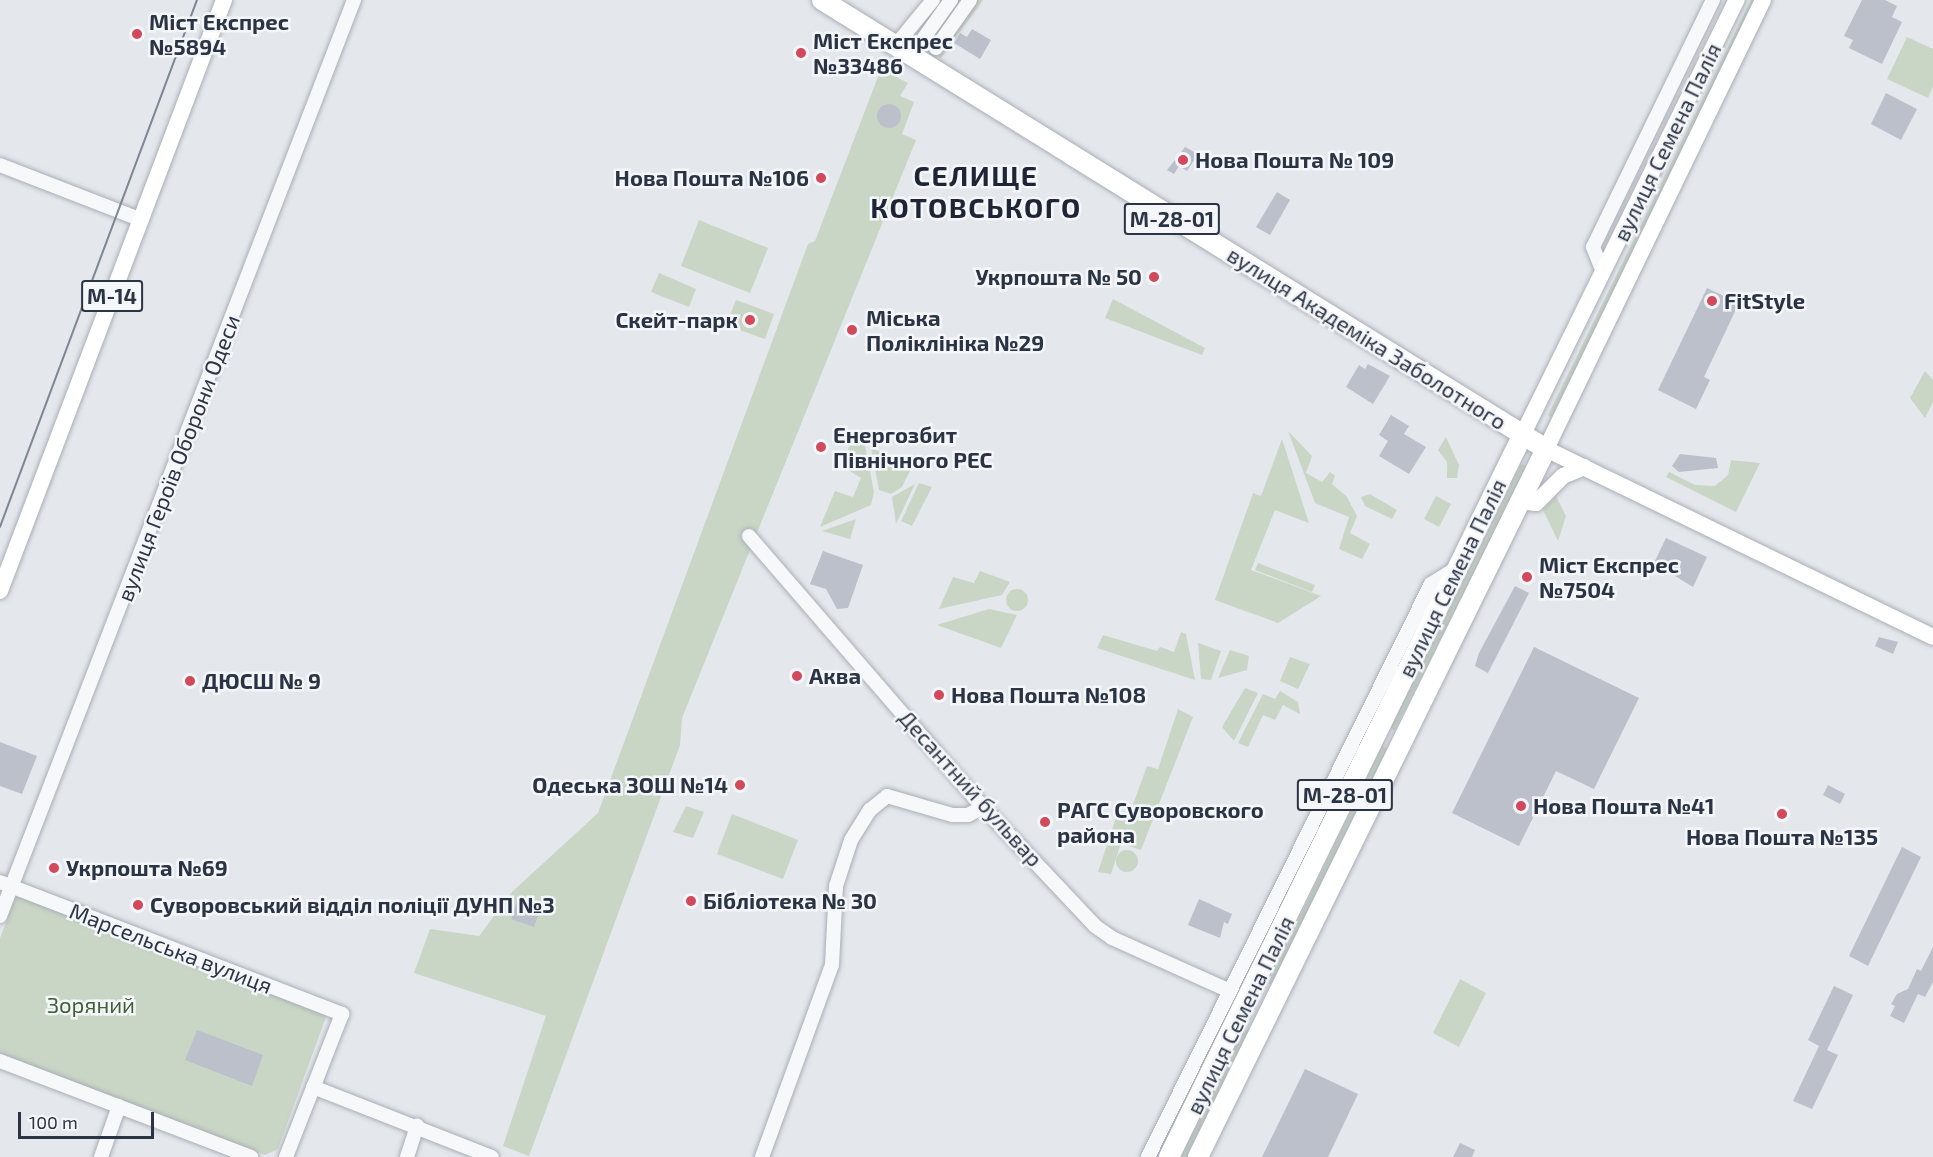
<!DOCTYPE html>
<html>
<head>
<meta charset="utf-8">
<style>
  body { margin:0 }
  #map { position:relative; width:1933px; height:1157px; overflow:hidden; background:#e4e7ec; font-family:"Exo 2",sans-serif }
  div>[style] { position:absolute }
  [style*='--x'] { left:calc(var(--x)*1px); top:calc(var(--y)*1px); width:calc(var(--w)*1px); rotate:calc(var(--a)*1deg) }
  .green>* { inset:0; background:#c9d6c5 }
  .round { border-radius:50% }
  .building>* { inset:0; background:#bbc0ca }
  .roads { filter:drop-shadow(0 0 2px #a9aeb7) drop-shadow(0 0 2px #a9aeb7) }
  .minor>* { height:14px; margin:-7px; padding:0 7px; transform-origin:7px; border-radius:7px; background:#f7f8fa }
  .major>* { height:16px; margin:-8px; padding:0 8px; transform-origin:8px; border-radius:8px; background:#fff }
  .highway>* { height:20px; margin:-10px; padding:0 10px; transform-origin:10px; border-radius:10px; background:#fff }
  .tram>* { height:1.5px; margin:-0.75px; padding:0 0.75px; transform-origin:0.75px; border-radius:0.75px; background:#7d8696 }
  .dots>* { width:16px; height:16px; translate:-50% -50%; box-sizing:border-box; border:3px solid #f4f6f9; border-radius:50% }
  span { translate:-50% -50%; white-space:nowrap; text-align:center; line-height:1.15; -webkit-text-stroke:5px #f4f6f9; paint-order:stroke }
  .shield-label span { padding:2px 4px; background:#f4f6f9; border:2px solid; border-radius:4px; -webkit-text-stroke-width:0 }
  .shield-label { font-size:21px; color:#2b3445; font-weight:700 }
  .poi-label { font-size:22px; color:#2b3445; font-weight:700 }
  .left { translate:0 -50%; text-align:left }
  .right { translate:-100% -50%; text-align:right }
  .street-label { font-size:22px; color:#2b3445 }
  .park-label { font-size:22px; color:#3f6138 }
  .district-label { font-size:28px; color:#1d2536; font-weight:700; letter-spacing:1.5px }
  .scale { position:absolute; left:18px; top:1112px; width:136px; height:27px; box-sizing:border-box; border:3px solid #2b3445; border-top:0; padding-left:8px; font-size:18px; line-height:21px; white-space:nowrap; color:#2b3445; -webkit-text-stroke:4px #f4f6f9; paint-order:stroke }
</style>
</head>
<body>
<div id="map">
  <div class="green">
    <div style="clip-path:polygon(949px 0,983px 0,941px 58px,919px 45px,919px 32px,934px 9px)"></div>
    <div style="clip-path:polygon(1751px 0,1757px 0,1551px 418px,1548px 415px)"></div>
    <div style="clip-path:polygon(1907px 37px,1933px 49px,1933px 87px,1928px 98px,1887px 79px)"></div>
    <div style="clip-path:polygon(881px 69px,908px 83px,900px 96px,914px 102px,902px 134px,916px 140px,682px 718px,680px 745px,529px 1156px,503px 1146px,546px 1016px,414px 973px,430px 929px,479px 936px,513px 891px,598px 813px,808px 244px,815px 241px)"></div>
    <div style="clip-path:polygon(699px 220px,768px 248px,750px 293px,681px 266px)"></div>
    <div style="clip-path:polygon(659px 273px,696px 289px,689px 307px,651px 292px)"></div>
    <div style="clip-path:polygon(1113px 299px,1205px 348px,1202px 355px,1105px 318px)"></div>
    <div style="clip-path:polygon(736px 300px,774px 314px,765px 339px,726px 325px)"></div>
    <div style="clip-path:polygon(1925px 371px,1933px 380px,1933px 402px,1925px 418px,1910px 398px)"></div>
    <div style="clip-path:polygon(1288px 431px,1312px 456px,1306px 473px,1322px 482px,1330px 472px,1335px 476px,1332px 484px,1347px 497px,1357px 516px,1350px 533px,1370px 544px,1362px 559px,1339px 549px,1349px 517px,1315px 503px)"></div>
    <div style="clip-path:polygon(1446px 437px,1459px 465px,1457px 478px,1447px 478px,1447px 462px,1438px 450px)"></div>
    <div style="clip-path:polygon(1282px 439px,1309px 523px,1275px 510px,1251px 570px,1321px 596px,1278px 623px,1215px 600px,1253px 493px,1261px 496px)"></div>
    <div style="clip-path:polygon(851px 440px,865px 446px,874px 492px,871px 505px,820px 527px,835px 491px,853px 497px,861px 478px,843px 467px)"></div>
    <div style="clip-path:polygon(871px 448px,913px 465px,902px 487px,891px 494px,879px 490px)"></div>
    <div style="clip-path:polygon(1731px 460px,1760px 463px,1736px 512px,1666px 477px,1669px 472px,1695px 485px,1715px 486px,1728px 475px)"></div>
    <div style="clip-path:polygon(1521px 464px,1527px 467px,1394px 731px,1391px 727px)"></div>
    <div style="clip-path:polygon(919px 483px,932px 487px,912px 526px,901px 521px)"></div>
    <div style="clip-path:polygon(915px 484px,896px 524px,892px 497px)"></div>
    <div style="clip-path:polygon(1370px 494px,1397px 510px,1392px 519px,1365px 506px,1361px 497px)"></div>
    <div style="clip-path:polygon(1436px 496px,1451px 504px,1439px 527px,1424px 519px)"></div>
    <div style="clip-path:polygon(1556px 496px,1566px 516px,1558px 541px,1543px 510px)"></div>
    <div style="clip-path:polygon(856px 519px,850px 539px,822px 531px)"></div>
    <div style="clip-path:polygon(1258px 563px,1315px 585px,1312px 592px,1255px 570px)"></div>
    <div style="clip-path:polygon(980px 571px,1010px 582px,1002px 595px,939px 609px,953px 577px,974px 583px)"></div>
    <div class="round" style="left:1006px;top:589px;width:22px;height:22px"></div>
    <div style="clip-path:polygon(989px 609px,1017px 615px,1001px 648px,937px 625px)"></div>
    <div style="clip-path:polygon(1181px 632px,1186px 634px,1195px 680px,1097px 648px,1103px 635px,1157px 651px,1160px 647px,1174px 652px)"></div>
    <div style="clip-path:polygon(1198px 643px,1221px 651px,1211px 680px,1201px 679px)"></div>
    <div style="clip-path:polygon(1230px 650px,1249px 656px,1247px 670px,1218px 678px)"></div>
    <div style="clip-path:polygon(1290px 657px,1310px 664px,1298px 689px,1280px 681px)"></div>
    <div style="clip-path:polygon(1245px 688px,1258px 693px,1234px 741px,1222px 727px)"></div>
    <div style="clip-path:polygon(1280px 691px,1298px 702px,1300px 714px,1283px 705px,1275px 720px,1263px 715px,1248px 747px,1238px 743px,1263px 694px,1275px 699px)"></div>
    <div style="clip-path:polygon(1178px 709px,1193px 717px,1141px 850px,1121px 843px,1111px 874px,1098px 872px,1116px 818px,1127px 821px,1147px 766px,1158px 769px)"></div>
    <div style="clip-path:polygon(1382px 746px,1388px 749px,1274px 986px,1268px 983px)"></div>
    <div style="clip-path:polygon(686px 806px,704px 812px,693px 838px,673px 832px)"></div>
    <div style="clip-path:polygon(732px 814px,798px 840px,783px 879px,717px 854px)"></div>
    <div class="round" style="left:1116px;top:850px;width:22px;height:22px"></div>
    <div style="clip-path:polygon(17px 894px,322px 1011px,326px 1017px,278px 1149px,265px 1155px,0 1054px,0 938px)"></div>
    <div style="clip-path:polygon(1460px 979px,1486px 993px,1459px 1047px,1433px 1033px)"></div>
    <div style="clip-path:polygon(1244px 1029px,1251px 1031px,1189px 1157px,1181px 1157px)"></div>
  </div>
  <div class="building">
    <div style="clip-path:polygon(1862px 0,1885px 0,1897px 6px,1892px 17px,1902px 22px,1882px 64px,1849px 48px,1853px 40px,1844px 36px)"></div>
    <div style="clip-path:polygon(972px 29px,991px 40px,980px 59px,954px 43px,960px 33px,967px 37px)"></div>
    <div style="clip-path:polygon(1886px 93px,1917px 109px,1901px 140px,1871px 124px)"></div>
    <div class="round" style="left:877px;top:104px;width:24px;height:24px"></div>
    <div style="clip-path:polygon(1185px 147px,1198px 154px,1187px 171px,1179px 166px,1174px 174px,1167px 170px)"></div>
    <div style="clip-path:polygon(1277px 192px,1290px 200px,1270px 235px,1256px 227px)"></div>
    <div style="clip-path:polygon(1707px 288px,1739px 303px,1704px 377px,1710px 380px,1696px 409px,1658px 390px)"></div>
    <div style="clip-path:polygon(1368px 364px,1390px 376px,1373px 404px,1346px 387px,1359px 365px,1365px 369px)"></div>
    <div style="clip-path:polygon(1391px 415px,1409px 426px,1404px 434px,1426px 447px,1409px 474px,1379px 456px,1388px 441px,1379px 435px)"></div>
    <div style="clip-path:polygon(1680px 454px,1716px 458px,1718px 468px,1679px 472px,1672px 466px)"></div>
    <div style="clip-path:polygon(1666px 538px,1707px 557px,1693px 587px,1654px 563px)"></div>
    <div style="clip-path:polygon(823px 551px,863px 565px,848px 608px,837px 609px,826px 589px,810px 584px)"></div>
    <div style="clip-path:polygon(1515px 586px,1529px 593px,1488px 673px,1475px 666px,1479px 653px)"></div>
    <div style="clip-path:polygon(1879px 637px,1898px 642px,1893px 654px,1875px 646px)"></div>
    <div style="clip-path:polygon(1534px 647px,1639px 698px,1594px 789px,1556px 771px,1519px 846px,1452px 813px)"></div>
    <div style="clip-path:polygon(0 742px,37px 756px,22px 794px,0 786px)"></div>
    <div style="clip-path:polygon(1828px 785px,1845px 794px,1840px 804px,1823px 795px)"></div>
    <div style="clip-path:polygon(1902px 847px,1921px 857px,1868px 966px,1849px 956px)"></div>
    <div style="clip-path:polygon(518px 899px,541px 908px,534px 927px,511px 919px)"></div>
    <div style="clip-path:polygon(1199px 899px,1232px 914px,1228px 924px,1224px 922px,1220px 938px,1188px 925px)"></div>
    <div style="clip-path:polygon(1933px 947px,1933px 982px,1925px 997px,1918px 994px,1904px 1023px,1890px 1016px,1895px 1006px,1891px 1004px,1897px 994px,1908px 989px,1917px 969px,1921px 971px)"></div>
    <div style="clip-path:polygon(1834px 986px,1853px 995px,1827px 1050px,1838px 1055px,1812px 1109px,1793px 1101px,1819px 1046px,1808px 1040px)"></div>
    <div style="clip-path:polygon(197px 1030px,263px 1055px,252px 1086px,185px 1060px)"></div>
    <div style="clip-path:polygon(1305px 1069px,1358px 1094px,1328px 1157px,1262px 1157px)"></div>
    <div style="clip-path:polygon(1460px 1143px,1475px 1150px,1472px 1157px,1453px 1157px)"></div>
  </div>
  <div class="roads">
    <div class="minor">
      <div style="--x:923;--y:39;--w:48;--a:-54.3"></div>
      <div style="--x:896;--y:45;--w:58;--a:-50.6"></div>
      <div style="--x:936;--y:48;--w:59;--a:-54.7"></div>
      <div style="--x:0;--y:165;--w:152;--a:21.2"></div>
      <div style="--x:1603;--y:272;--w:27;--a:-112"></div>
      <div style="--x:1593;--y:247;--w:275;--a:-64.1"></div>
      <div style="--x:749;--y:536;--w:358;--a:49.2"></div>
      <div style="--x:983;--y:807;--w:163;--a:46.7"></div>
      <div style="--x:1095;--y:926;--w:21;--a:35"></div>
      <div style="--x:1112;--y:938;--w:129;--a:24.2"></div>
      <div style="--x:0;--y:882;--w:367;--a:21.1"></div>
      <div style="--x:342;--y:1014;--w:154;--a:111.4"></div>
      <div style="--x:0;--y:916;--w:982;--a:-68.87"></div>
      <div style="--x:0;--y:1061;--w:269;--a:20.9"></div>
      <div style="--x:313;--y:1087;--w:192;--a:21.4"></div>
      <div style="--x:101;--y:1157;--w:54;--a:-70.6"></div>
      <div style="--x:407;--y:1157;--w:33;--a:-72"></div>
      <div style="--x:762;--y:1157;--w:204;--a:-70"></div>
      <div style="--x:832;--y:965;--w:79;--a:-87.1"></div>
      <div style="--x:836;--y:886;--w:48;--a:-71.9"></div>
      <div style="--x:851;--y:840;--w:36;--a:-58"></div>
      <div style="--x:870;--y:810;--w:22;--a:-39"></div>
      <div style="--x:887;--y:796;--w:68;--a:16.3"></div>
      <div style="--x:952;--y:815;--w:16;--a:0"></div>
      <div style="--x:968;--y:815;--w:17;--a:-28"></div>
      <div style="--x:1148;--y:1157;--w:639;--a:-63.72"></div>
      <div style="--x:1431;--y:584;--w:31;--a:-32"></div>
    </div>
    <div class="major">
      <div style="--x:1763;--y:0;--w:499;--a:115.8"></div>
      <div style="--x:1546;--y:449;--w:430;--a:25.9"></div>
      <div style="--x:1523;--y:434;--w:484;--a:-63.8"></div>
      <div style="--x:1521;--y:501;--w:15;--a:8"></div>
      <div style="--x:1536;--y:503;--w:38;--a:-45"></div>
      <div style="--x:1563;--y:476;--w:23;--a:-23"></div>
      <div style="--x:0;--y:591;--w:632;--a:-69.24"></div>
    </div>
    <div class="highway">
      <div style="--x:822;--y:0;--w:852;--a:31.81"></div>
      <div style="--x:1546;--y:449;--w:789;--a:116.18"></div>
      <div style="--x:1169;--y:1157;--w:805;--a:-63.91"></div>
    </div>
  </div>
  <div class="tram">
    <div style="--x:0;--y:527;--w:563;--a:-69.5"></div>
  </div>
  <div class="dots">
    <div style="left:137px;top:34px;background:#d1495b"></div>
    <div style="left:801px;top:53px;background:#d1495b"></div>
    <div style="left:1183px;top:160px;background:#d1495b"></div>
    <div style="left:821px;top:178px;background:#d1495b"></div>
    <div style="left:1154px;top:277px;background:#d1495b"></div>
    <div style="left:1712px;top:301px;background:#d1495b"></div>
    <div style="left:750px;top:320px;background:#d1495b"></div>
    <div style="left:852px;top:330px;background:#d1495b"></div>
    <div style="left:821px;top:447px;background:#d1495b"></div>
    <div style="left:1527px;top:577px;background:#d1495b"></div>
    <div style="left:797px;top:676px;background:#d1495b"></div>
    <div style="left:190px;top:681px;background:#d1495b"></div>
    <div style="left:939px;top:695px;background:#d1495b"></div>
    <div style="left:740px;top:785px;background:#d1495b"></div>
    <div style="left:1521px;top:806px;background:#d1495b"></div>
    <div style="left:1782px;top:814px;background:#d1495b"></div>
    <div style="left:1045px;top:822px;background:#d1495b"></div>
    <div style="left:54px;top:868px;background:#d1495b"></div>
    <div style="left:691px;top:901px;background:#d1495b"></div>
    <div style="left:138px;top:905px;background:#d1495b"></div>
  </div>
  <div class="shield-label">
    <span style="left:1172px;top:219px">М-28-01</span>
    <span style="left:112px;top:296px">М-14</span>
    <span style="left:1345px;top:795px">М-28-01</span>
  </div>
  <div class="poi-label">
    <span class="left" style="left:149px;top:34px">Міст Експрес<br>№5894</span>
    <span class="left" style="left:813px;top:53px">Міст Експрес<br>№33486</span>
    <span class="left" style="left:1195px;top:160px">Нова Пошта № 109</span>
    <span class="right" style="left:809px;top:178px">Нова Пошта №106</span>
    <span class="right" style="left:1142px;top:277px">Укрпошта № 50</span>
    <span class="left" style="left:1724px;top:301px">FitStyle</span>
    <span class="left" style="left:866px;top:330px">Міська<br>Поліклініка №29</span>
    <span class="right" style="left:738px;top:320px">Скейт-парк</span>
    <span class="left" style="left:833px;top:447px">Енергозбит<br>Північного РЕС</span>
    <span class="left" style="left:1539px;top:577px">Міст Експрес<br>№7504</span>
    <span class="left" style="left:809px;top:676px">Аква</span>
    <span class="left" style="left:202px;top:681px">ДЮСШ № 9</span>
    <span class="left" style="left:951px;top:695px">Нова Пошта №108</span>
    <span class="right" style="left:728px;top:785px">Одеська ЗОШ №14</span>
    <span class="left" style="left:1533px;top:806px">Нова Пошта №41</span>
    <span class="left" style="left:1057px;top:822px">РАГС Суворовского<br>района</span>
    <span style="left:1782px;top:837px">Нова Пошта №135</span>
    <span class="left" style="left:66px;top:868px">Укрпошта №69</span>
    <span class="left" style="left:703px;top:901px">Бібліотека № 30</span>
    <span class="left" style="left:150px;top:905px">Суворовський відділ поліції ДУНП №3</span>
  </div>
  <div class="street-label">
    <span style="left:1667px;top:142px;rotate:-64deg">вулиця Семена Палія</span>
    <span style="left:1367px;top:338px;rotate:32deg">вулиця Академіка Заболотного</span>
    <span style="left:178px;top:458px;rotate:-69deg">вулиця Героїв Оборони Одеси</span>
    <span style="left:1452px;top:578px;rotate:-64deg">вулиця Семена Палія</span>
    <span style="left:971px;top:788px;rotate:48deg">Десантний бульвар</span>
    <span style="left:171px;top:948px;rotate:21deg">Марсельська вулиця</span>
    <span style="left:1240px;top:1015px;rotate:-64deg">вулиця Семена Палія</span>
  </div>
  <div class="park-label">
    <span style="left:91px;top:1005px">Зоряний</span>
  </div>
  <div class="district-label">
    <span style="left:976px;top:191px">СЕЛИЩЕ<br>КОТОВСЬКОГО</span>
  </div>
  <div class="scale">100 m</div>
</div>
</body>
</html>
